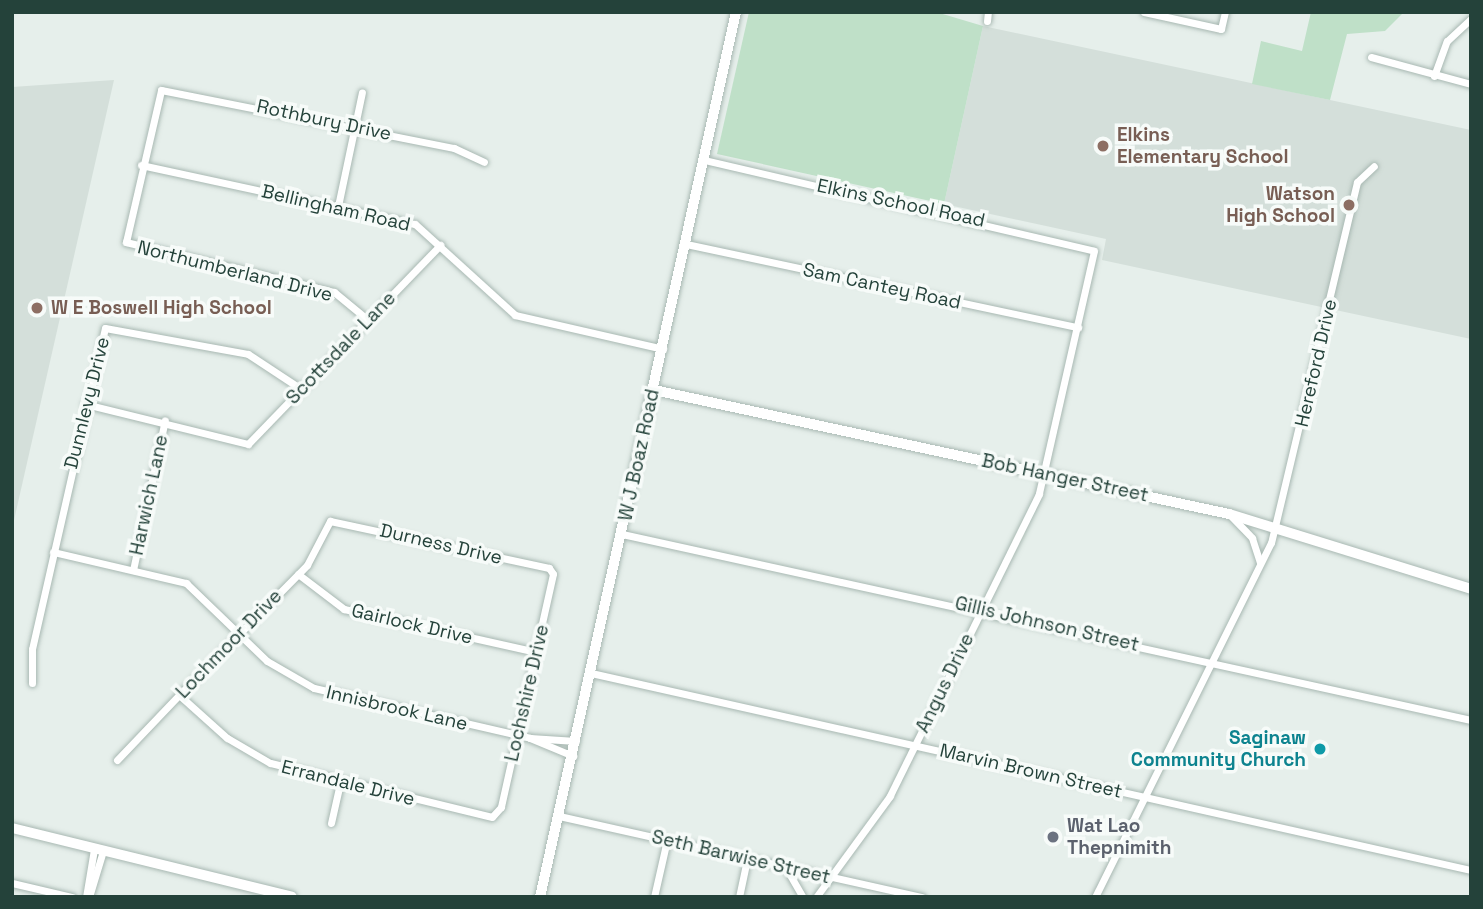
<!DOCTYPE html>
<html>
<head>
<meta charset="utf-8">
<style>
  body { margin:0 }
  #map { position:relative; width:1483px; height:909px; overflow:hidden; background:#e6efeb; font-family:"Space Grotesk",sans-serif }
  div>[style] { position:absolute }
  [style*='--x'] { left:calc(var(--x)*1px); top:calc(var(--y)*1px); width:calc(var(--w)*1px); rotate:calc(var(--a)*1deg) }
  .built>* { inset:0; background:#d4dfda }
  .green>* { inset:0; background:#bfe0c8 }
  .roads { filter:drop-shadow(0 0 2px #a8b8b2) drop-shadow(0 0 2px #a8b8b2) }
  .street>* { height:7px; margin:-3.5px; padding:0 3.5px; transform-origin:3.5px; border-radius:3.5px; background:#fff }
  .secondary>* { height:10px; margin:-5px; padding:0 5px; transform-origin:5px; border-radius:5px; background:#fff }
  .dots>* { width:19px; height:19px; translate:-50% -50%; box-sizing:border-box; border:4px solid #f7fbf9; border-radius:50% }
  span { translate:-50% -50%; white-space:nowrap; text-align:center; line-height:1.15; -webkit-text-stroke:7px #f7fbf9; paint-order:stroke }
  .street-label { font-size:19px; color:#24423a }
  .education-label { font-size:19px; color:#785e54; font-weight:700 }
  .left { translate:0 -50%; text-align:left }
  .right { translate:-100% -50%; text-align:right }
  .culture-label { font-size:19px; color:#0d838f; font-weight:700 }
  .worship-label { font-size:19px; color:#5b616d; font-weight:700 }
  .frame { position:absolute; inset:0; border:14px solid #24423a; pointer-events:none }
</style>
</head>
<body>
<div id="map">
  <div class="built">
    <div style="clip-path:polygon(983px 26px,1471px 130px,1471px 339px,1102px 260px,1106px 239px,944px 204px)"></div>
    <div style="clip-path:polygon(114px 80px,12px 529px,12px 87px)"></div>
  </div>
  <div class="green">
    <div style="clip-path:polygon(749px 12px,936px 12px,983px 26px,944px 204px,717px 154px)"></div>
    <div style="clip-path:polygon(1311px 12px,1404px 12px,1385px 31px,1347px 34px,1330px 100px,1252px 84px,1261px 41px,1302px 51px)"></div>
  </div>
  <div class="roads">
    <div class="street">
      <div style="--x:1144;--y:12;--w:79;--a:12.4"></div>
      <div style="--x:1221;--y:29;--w:17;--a:-77"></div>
      <div style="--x:987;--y:21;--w:9;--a:-84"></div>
      <div style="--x:1371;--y:57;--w:104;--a:15.1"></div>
      <div style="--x:1434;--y:76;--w:37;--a:-70"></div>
      <div style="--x:1447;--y:41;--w:33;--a:-43"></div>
      <div style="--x:704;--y:160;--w:400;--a:13.1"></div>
      <div style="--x:1094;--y:251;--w:249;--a:102.8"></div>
      <div style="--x:1039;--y:494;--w:337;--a:116.3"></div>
      <div style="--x:890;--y:796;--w:125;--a:126.2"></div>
      <div style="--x:141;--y:165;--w:280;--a:12.2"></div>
      <div style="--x:415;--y:224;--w:135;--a:42.3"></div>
      <div style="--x:515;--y:315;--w:152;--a:12.9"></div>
      <div style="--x:338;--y:206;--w:116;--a:-78.1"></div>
      <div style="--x:686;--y:244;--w:401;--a:12"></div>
      <div style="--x:368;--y:320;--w:44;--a:-140.5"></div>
      <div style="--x:334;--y:292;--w:214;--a:-166.5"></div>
      <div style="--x:126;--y:242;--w:156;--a:-77"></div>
      <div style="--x:161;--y:90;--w:299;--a:11.2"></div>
      <div style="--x:454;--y:148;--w:33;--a:25"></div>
      <div style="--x:85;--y:404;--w:168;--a:13.8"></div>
      <div style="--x:248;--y:444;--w:277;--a:-46"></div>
      <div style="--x:1232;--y:517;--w:29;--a:46"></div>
      <div style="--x:1252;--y:538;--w:26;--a:72"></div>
      <div style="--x:622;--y:534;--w:869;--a:12.36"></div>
      <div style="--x:53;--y:552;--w:137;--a:13.1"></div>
      <div style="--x:186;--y:583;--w:112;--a:43.9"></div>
      <div style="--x:267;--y:661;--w:54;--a:29.9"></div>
      <div style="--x:314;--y:688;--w:222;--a:13"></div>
      <div style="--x:530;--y:738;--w:46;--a:3.7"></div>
      <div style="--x:133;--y:570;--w:153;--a:-78"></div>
      <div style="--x:298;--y:574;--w:58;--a:37.3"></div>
      <div style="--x:344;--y:609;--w:197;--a:12.6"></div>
      <div style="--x:591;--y:673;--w:902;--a:12.62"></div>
      <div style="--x:32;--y:683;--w:34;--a:-90"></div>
      <div style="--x:32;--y:649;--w:329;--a:-77.2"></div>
      <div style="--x:105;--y:328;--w:145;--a:10.3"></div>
      <div style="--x:248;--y:354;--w:64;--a:33.4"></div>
      <div style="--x:530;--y:738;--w:47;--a:22.7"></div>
      <div style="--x:117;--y:760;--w:90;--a:-46.4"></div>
      <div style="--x:179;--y:695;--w:86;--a:-45.5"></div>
      <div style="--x:239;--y:634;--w:97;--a:-45.4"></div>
      <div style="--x:307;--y:565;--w:50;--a:-62.4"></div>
      <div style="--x:330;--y:521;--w:224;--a:12.1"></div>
      <div style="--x:549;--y:568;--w:7;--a:56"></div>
      <div style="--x:553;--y:574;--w:239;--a:102.6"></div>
      <div style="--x:501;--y:807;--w:13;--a:132"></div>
      <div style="--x:492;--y:817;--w:228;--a:-166.3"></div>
      <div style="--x:270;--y:763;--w:50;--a:-149.8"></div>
      <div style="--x:227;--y:738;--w:64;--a:-138.1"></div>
      <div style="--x:559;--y:816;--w:372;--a:12.6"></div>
      <div style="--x:331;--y:823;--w:41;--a:-77.3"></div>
      <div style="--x:786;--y:868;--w:34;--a:60"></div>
      <div style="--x:12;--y:883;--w:62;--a:13.1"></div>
      <div style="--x:86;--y:897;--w:49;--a:-80.5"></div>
      <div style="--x:89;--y:897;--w:48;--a:-73.1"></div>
      <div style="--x:654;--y:897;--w:58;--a:-77.2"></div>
      <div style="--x:739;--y:897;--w:40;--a:-78"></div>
      <div style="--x:1095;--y:897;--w:395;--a:-63.6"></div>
      <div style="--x:1271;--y:543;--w:371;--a:-76.6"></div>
      <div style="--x:1357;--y:182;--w:23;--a:-43"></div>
    </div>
    <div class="secondary">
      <div style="--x:654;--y:390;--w:588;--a:12.17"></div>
      <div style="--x:1229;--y:514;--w:253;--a:17.2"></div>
      <div style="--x:12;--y:828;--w:288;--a:13.8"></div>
      <div style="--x:540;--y:897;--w:906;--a:-77.51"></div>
    </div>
  </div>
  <div class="dots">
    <div style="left:1103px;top:146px;background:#8d6e63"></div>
    <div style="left:1349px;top:205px;background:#8d6e63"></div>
    <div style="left:37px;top:308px;background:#8d6e63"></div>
    <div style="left:1320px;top:749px;background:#0f9aa8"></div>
    <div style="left:1053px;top:837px;background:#6b7280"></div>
  </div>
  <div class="street-label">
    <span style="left:324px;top:120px;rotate:12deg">Rothbury Drive</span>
    <span style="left:901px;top:203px;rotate:12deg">Elkins School Road</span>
    <span style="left:336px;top:208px;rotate:13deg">Bellingham Road</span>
    <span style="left:235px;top:271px;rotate:14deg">Northumberland Drive</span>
    <span style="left:882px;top:286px;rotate:12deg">Sam Cantey Road</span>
    <span style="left:341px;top:348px;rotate:-46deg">Scottsdale Lane</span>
    <span style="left:1316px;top:363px;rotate:-77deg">Hereford Drive</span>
    <span style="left:87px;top:403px;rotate:-76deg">Dunnlevy Drive</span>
    <span style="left:639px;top:455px;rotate:-78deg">W J Boaz Road</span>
    <span style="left:1065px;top:478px;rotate:12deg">Bob Hanger Street</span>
    <span style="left:149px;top:495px;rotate:-78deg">Harwich Lane</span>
    <span style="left:441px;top:544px;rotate:13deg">Durness Drive</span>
    <span style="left:412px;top:624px;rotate:13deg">Gairlock Drive</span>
    <span style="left:1047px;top:624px;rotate:13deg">Gillis Johnson Street</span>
    <span style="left:229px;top:644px;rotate:-46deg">Lochmoor Drive</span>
    <span style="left:945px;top:683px;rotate:-64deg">Angus Drive</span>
    <span style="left:527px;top:693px;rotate:-77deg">Lochshire Drive</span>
    <span style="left:397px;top:708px;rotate:13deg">Innisbrook Lane</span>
    <span style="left:1031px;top:771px;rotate:13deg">Marvin Brown Street</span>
    <span style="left:348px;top:783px;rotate:14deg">Errandale Drive</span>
    <span style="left:741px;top:857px;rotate:13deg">Seth Barwise Street</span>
  </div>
  <div class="education-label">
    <span class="left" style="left:1117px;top:146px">Elkins<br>Elementary School</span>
    <span class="right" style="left:1335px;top:205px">Watson<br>High School</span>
    <span class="left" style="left:51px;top:308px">W E Boswell High School</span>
  </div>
  <div class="culture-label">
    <span class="right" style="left:1306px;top:749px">Saginaw<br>Community Church</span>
  </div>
  <div class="worship-label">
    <span class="left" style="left:1067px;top:837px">Wat Lao<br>Thepnimith</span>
  </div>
  <div class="frame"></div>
</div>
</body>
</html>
